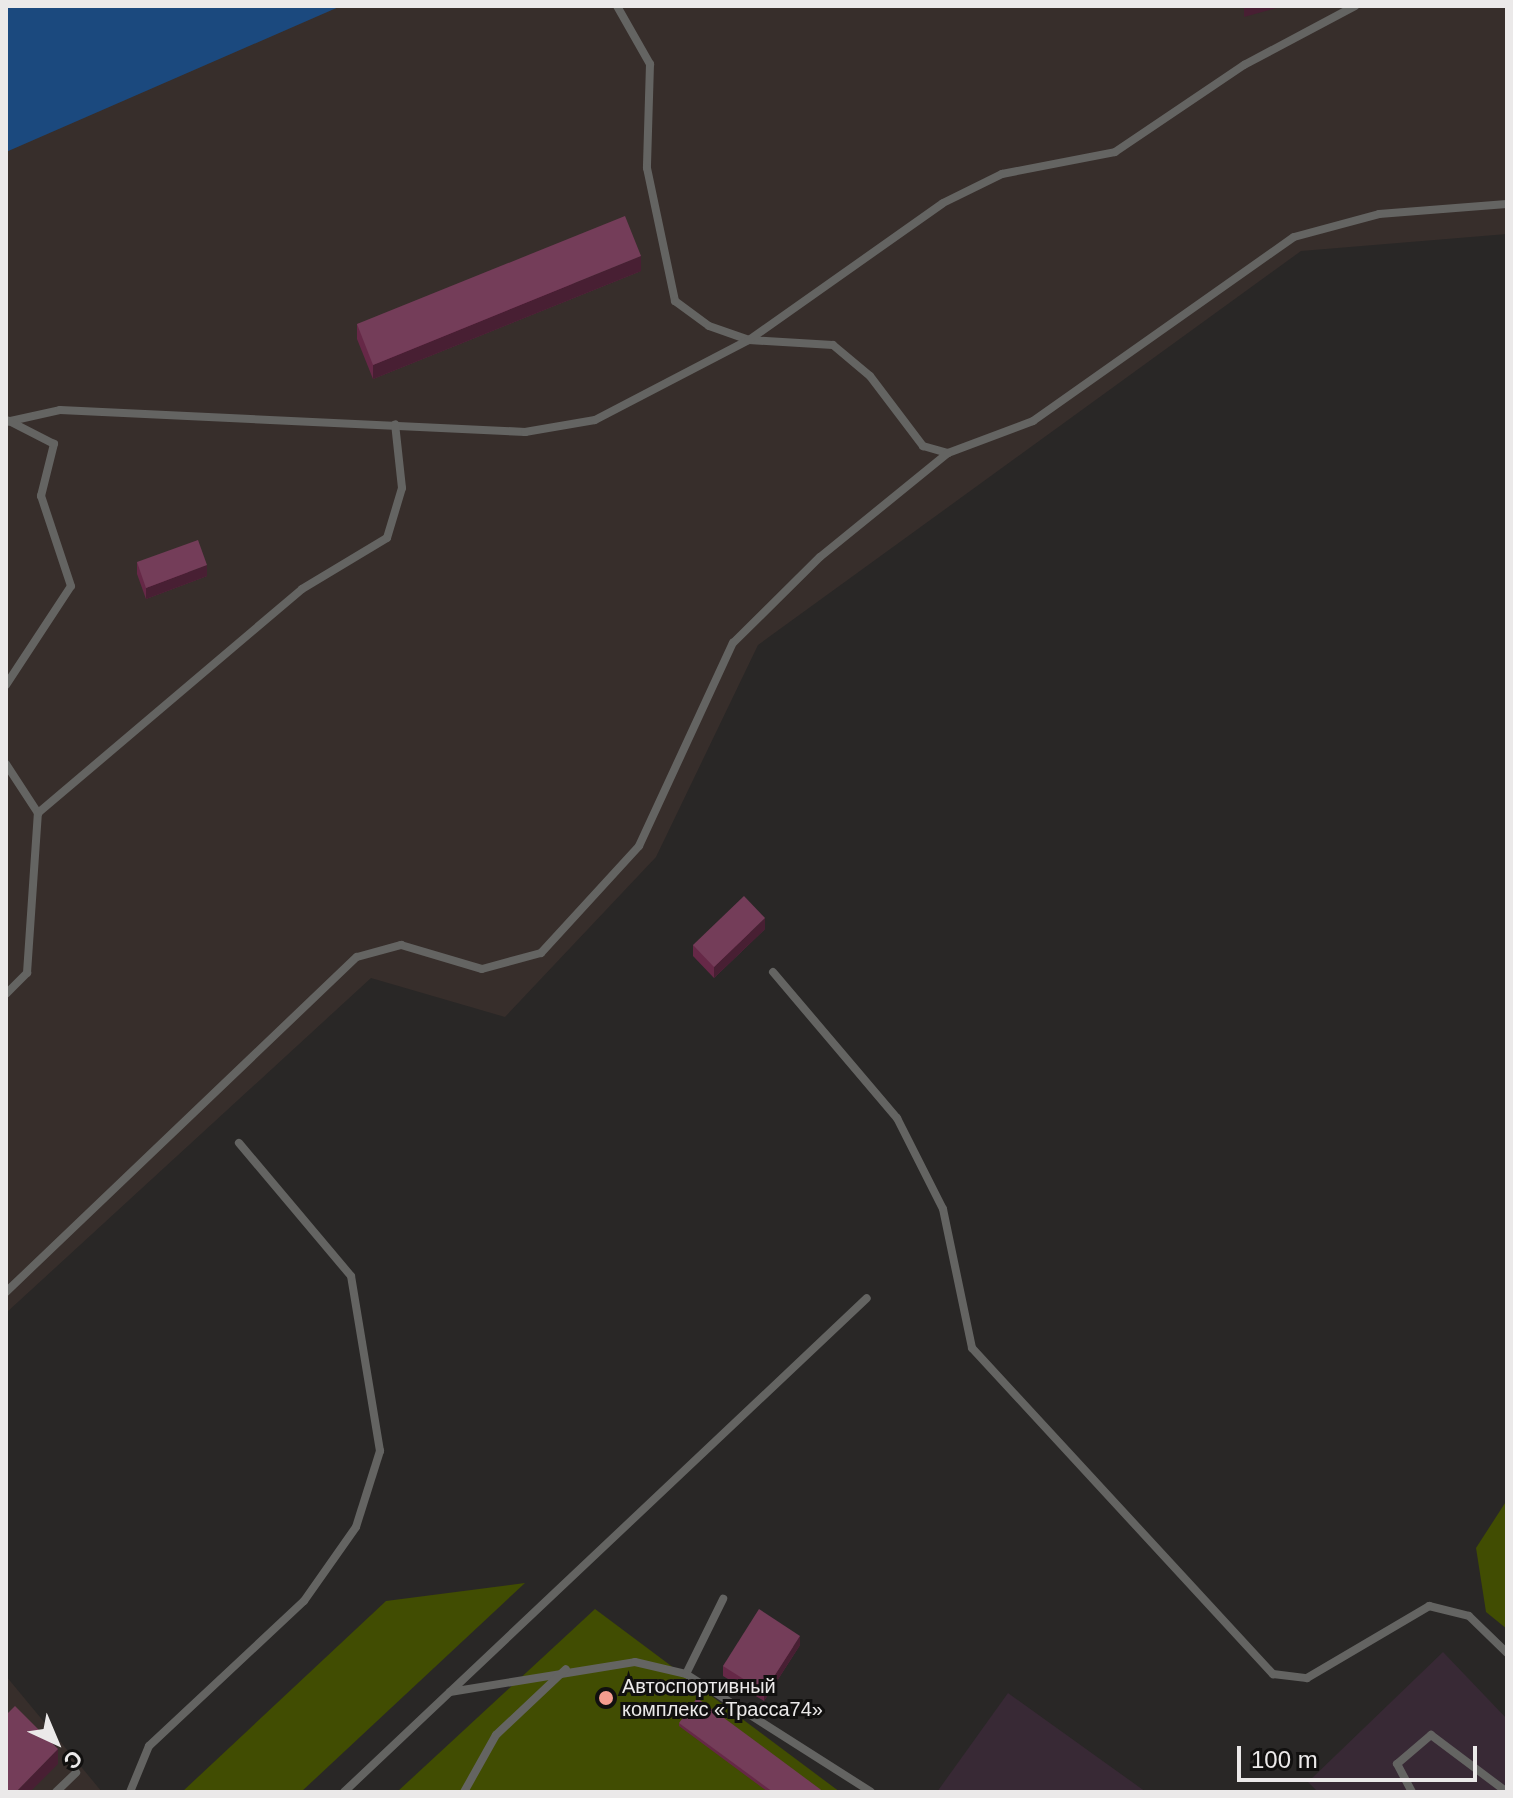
<!DOCTYPE html>
<html>
<head>
<meta charset="utf-8">
<style>
  body { margin:0 }
  #map { position:relative; width:1513px; height:1798px; overflow:hidden; background:#292726; font-family:Helvetica,sans-serif }
  div>[style] { position:absolute }
  [style*='--x'] { left:calc(var(--x)*1px); top:calc(var(--y)*1px); width:calc(var(--w)*1px); rotate:calc(var(--a)*1deg) }
  .commercial>* { inset:0; background:#382935 }
  .built>* { inset:0; background:#372e2b }
  .green>* { inset:0; background:#414d02 }
  .water>* { inset:0; background:#1b497e }
  .service>* { height:8px; margin:-4px; padding:0 4px; transform-origin:4px; border-radius:4px; background:#646462 }
  .wall>* { inset:0; background:#662847 }
  .shaded-wall>* { inset:0; background:#481f33 }
  .building>* { inset:0; background:#743d59 }
  .dots>* { width:22px; height:22px; translate:-50% -50%; box-sizing:border-box; border:4px solid #11100f; border-radius:50% }
  span { translate:-50% -50%; white-space:nowrap; text-align:center; line-height:1.15; -webkit-text-stroke:6px #11100f; paint-order:stroke }
  .poi-label { font-size:20px; color:#ebe9e9 }
  .left { translate:0 -50%; text-align:left }
  .frame { position:absolute; inset:0; border:8px solid #ebe9e9; pointer-events:none }
  .north { position:absolute; left:16px; top:1702px; width:80px; height:80px; -webkit-text-stroke:6px #11100f; paint-order:stroke; rotate:136deg; font-size:22px; font-weight:700; line-height:32px; text-align:center; color:#ebe9e9 }
  .north::after { content:''; display:block; margin:auto; width:28px; height:36px; background:#ebe9e9; clip-path:polygon(50% 0,100% 100%,50% 72%,0 100%) }
  .scale { position:absolute; left:1237px; top:1746px; width:240px; height:36px; box-sizing:border-box; border:4px solid #ebe9e9; border-top:0; padding-left:10px; font-size:24px; line-height:28px; white-space:nowrap; color:#ebe9e9; -webkit-text-stroke:6px #11100f; paint-order:stroke }
</style>
</head>
<body>
<div id="map">
  <div class="commercial">
    <div style="clip-path:polygon(1443px 1652px,1507px 1719px,1507px 1792px,1318px 1792px,1308px 1782px)"></div>
    <div style="clip-path:polygon(1008px 1693px,1146px 1792px,937px 1792px)"></div>
  </div>
  <div class="built">
    <div style="clip-path:polygon(6px 6px,1507px 6px,1507px 234px,1301px 251px,758px 645px,656px 857px,505px 1017px,371px 978px,6px 1313px)"></div>
    <div style="clip-path:polygon(6px 1676px,83px 1769px,102px 1792px,6px 1792px)"></div>
  </div>
  <div class="green">
    <div style="clip-path:polygon(1507px 1500px,1507px 1629px,1486px 1612px,1476px 1548px)"></div>
    <div style="clip-path:polygon(525px 1583px,301px 1792px,182px 1792px,386px 1601px)"></div>
    <div style="clip-path:polygon(595px 1609px,840px 1792px,397px 1792px)"></div>
  </div>
  <div class="water">
    <div style="clip-path:polygon(6px 6px,341px 6px,6px 152px)"></div>
  </div>
  <div class="service">
    <div style="--x:617;--y:6;--w:67;--a:60.4"></div>
    <div style="--x:650;--y:64;--w:104;--a:91.7"></div>
    <div style="--x:647;--y:168;--w:136;--a:78.1"></div>
    <div style="--x:675;--y:301;--w:42;--a:36.3"></div>
    <div style="--x:709;--y:326;--w:42;--a:19.3"></div>
    <div style="--x:749;--y:340;--w:84;--a:3.4"></div>
    <div style="--x:833;--y:345;--w:48;--a:40"></div>
    <div style="--x:870;--y:376;--w:88;--a:52.9"></div>
    <div style="--x:923;--y:446;--w:26;--a:16"></div>
    <div style="--x:948;--y:453;--w:91;--a:-20.6"></div>
    <div style="--x:1033;--y:421;--w:319;--a:-35.2"></div>
    <div style="--x:1294;--y:237;--w:88;--a:-15.1"></div>
    <div style="--x:1379;--y:214;--w:128;--a:-4.5"></div>
    <div style="--x:6;--y:422;--w:55;--a:-12.5"></div>
    <div style="--x:60;--y:410;--w:466;--a:2.7"></div>
    <div style="--x:525;--y:432;--w:71;--a:-9.7"></div>
    <div style="--x:595;--y:420;--w:174;--a:-27.5"></div>
    <div style="--x:749;--y:340;--w:237;--a:-35.2"></div>
    <div style="--x:943;--y:203;--w:66;--a:-26.2"></div>
    <div style="--x:1002;--y:174;--w:115;--a:-11"></div>
    <div style="--x:1115;--y:152;--w:156;--a:-34"></div>
    <div style="--x:1244;--y:65;--w:126;--a:-28"></div>
    <div style="--x:6;--y:685;--w:118;--a:-56.7"></div>
    <div style="--x:71;--y:586;--w:95;--a:-108.4"></div>
    <div style="--x:41;--y:496;--w:54;--a:-76"></div>
    <div style="--x:54;--y:444;--w:51;--a:-152.9"></div>
    <div style="--x:6;--y:764;--w:59;--a:56.9"></div>
    <div style="--x:773;--y:972;--w:192;--a:49.7"></div>
    <div style="--x:897;--y:1118;--w:102;--a:63.2"></div>
    <div style="--x:943;--y:1209;--w:142;--a:78.2"></div>
    <div style="--x:972;--y:1348;--w:444;--a:47.3"></div>
    <div style="--x:1273;--y:1674;--w:34;--a:7"></div>
    <div style="--x:1307;--y:1678;--w:142;--a:-30.5"></div>
    <div style="--x:1429;--y:1606;--w:41;--a:14"></div>
    <div style="--x:1469;--y:1616;--w:53;--a:44.2"></div>
    <div style="--x:6;--y:994;--w:30;--a:-45"></div>
    <div style="--x:27;--y:973;--w:160;--a:-86.1"></div>
    <div style="--x:38;--y:813;--w:346;--a:-40.3"></div>
    <div style="--x:302;--y:589;--w:99;--a:-31"></div>
    <div style="--x:387;--y:538;--w:52;--a:-73.3"></div>
    <div style="--x:402;--y:488;--w:64;--a:-96.2"></div>
    <div style="--x:6;--y:1292;--w:485;--a:-43.7"></div>
    <div style="--x:357;--y:957;--w:46;--a:-15.3"></div>
    <div style="--x:401;--y:945;--w:84;--a:16.5"></div>
    <div style="--x:482;--y:969;--w:61;--a:-15.2"></div>
    <div style="--x:541;--y:953;--w:145;--a:-47.5"></div>
    <div style="--x:639;--y:846;--w:224;--a:-65.2"></div>
    <div style="--x:733;--y:643;--w:122;--a:-44.7"></div>
    <div style="--x:820;--y:557;--w:165;--a:-39.1"></div>
    <div style="--x:686;--y:1674;--w:84;--a:-63.7"></div>
    <div style="--x:450;--y:1692;--w:187;--a:-9.2"></div>
    <div style="--x:635;--y:1662;--w:52;--a:13.2"></div>
    <div style="--x:686;--y:1674;--w:219;--a:32.5"></div>
    <div style="--x:56;--y:1792;--w:28;--a:-44"></div>
    <div style="--x:130;--y:1792;--w:50;--a:-67.6"></div>
    <div style="--x:149;--y:1746;--w:212;--a:-43.1"></div>
    <div style="--x:304;--y:1601;--w:90;--a:-54.9"></div>
    <div style="--x:356;--y:1527;--w:80;--a:-72.5"></div>
    <div style="--x:380;--y:1451;--w:177;--a:-99.4"></div>
    <div style="--x:351;--y:1276;--w:174;--a:-130.1"></div>
    <div style="--x:344;--y:1792;--w:719;--a:-43.37"></div>
    <div style="--x:464;--y:1792;--w:65;--a:-60.7"></div>
    <div style="--x:496;--y:1735;--w:96;--a:-43.3"></div>
    <div style="--x:1412;--y:1792;--w:32;--a:-118"></div>
    <div style="--x:1397;--y:1764;--w:45;--a:-40.5"></div>
    <div style="--x:1431;--y:1735;--w:95;--a:36.9"></div>
  </div>
  <div class="wall">
    <div style="clip-path:polygon(641px 271px,373px 379px,357px 339px,357px 324px)"></div>
    <div style="clip-path:polygon(137px 562px,207px 576px,146px 599px,137px 574px)"></div>
    <div style="clip-path:polygon(765px 929px,714px 978px,693px 956px,693px 945px)"></div>
    <div style="clip-path:polygon(800px 1645px,764px 1701px,723px 1676px,723px 1666px)"></div>
    <div style="clip-path:polygon(679px 1723px,824px 1792px,768px 1792px,679px 1726px)"></div>
  </div>
  <div class="shaded-wall">
    <div style="clip-path:polygon(1244px 6px,1284px 6px,1244px 17px)"></div>
    <div style="clip-path:polygon(641px 256px,641px 271px,373px 379px,373px 365px)"></div>
    <div style="clip-path:polygon(207px 565px,207px 576px,146px 599px,146px 588px)"></div>
    <div style="clip-path:polygon(765px 918px,765px 929px,714px 978px,714px 967px)"></div>
    <div style="clip-path:polygon(800px 1636px,800px 1645px,764px 1701px,764px 1692px)"></div>
    <div style="clip-path:polygon(58px 1749px,58px 1764px,30px 1792px,16px 1792px)"></div>
  </div>
  <div class="building">
    <div style="clip-path:polygon(625px 216px,641px 256px,373px 365px,357px 324px)"></div>
    <div style="clip-path:polygon(198px 540px,207px 565px,146px 588px,137px 562px)"></div>
    <div style="clip-path:polygon(744px 896px,765px 918px,714px 967px,693px 945px)"></div>
    <div style="clip-path:polygon(759px 1609px,800px 1636px,764px 1692px,723px 1666px)"></div>
    <div style="clip-path:polygon(697px 1698px,824px 1792px,773px 1792px,679px 1723px)"></div>
    <div style="clip-path:polygon(15px 1706px,58px 1749px,16px 1792px,6px 1792px,6px 1715px)"></div>
  </div>
  <div class="dots">
    <div style="left:606px;top:1698px;background:#f59d8e"></div>
  </div>
  <div class="poi-label">
    <span class="left" style="left:622px;top:1698px">Автоспортивный<br>комплекс «Трасса74»</span>
  </div>
  <div class="frame"></div>
  <div class="north">С</div>
  <div class="scale">100 m</div>
</div>
</body>
</html>
